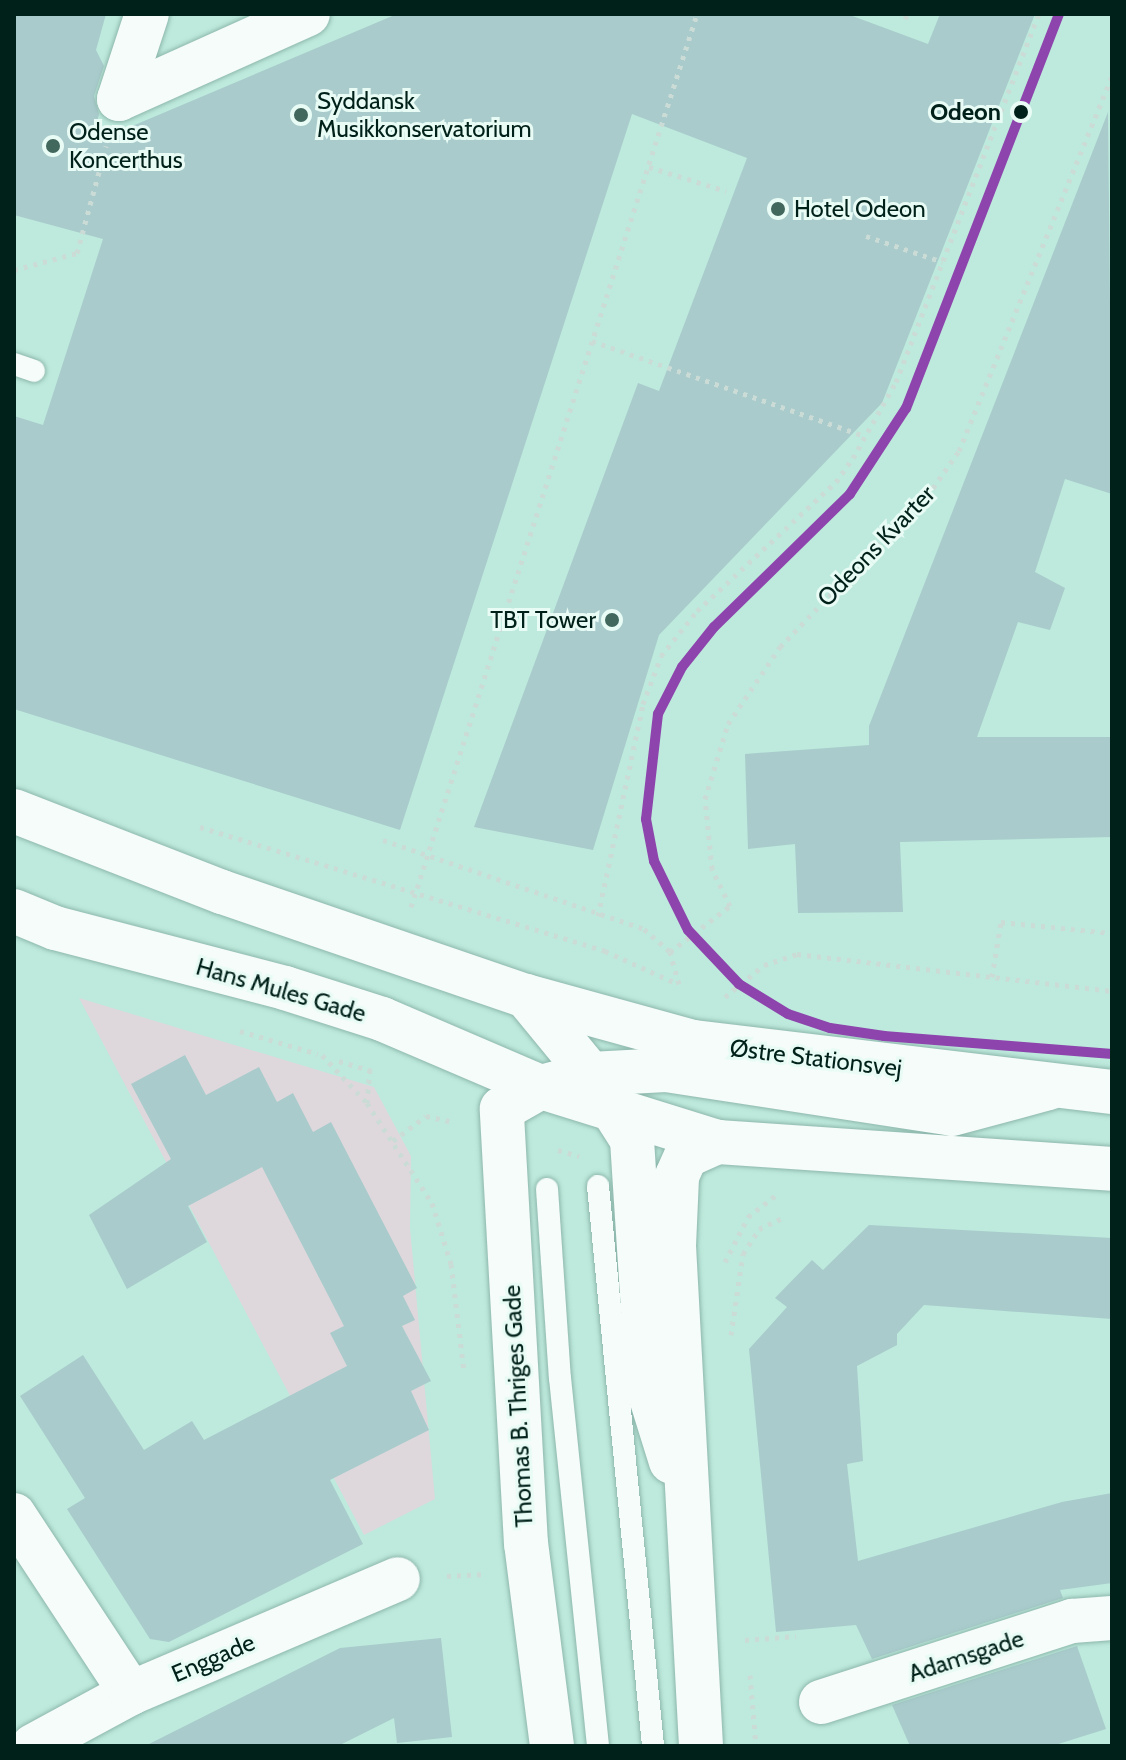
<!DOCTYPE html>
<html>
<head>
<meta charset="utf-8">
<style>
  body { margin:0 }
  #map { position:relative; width:1126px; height:1760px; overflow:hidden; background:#bdeadc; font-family:Cabin,sans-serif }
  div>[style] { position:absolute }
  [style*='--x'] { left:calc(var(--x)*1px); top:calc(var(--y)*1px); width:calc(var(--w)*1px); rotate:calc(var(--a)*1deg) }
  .green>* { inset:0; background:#ded8dc }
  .building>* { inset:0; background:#a9cbcc }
  .path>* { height:5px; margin-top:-2.5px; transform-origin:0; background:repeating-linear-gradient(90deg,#cbdbd6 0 4px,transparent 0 10px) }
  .roads { filter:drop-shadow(0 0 2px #8eb7ac) drop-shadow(0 0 2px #8eb7ac) }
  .lane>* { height:22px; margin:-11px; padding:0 11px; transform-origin:11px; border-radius:11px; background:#f5fcfa }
  .street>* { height:44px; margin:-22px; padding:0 22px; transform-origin:22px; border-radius:22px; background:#f5fcfa }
  .secondary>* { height:44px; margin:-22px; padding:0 22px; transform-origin:22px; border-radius:22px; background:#f5fcfa }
  .tram-1>* { height:10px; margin:-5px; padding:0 5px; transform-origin:5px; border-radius:5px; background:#8e44ad }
  .dots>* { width:22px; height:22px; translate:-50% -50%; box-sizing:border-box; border:4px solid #e8fbf5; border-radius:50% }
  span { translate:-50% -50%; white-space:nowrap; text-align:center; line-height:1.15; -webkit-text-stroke:6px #e8fbf5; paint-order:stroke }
  .poi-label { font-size:24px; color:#002119 }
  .left { translate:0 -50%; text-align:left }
  .right { translate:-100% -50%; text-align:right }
  .stop-label { font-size:24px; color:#002119; font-weight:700 }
  .street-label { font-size:24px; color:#002119 }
  .frame { position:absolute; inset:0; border:16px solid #002119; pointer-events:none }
</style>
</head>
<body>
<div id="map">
  <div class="green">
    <div style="clip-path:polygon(79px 998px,374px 1087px,411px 1156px,410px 1228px,435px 1499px,364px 1535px)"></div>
  </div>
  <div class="building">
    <div style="clip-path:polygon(14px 14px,106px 14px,96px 50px,104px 66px,94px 96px,99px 114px,92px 143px,397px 14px,847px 14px,928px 44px,940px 14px,1035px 14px,882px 403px,659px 635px,593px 850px,474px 827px,638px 383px,659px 391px,747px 158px,632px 114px,400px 830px,14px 709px,14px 416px,43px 425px,103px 239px,14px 215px)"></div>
    <div style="clip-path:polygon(1108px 112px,1112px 494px,1065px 479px,1035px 572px,1065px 588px,1050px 630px,1018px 622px,977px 737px,1112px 737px,1112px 837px,900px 842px,903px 912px,798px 913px,795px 844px,748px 849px,745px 754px,869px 745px,869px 726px)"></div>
    <div style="clip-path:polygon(185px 1055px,206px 1095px,259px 1067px,277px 1102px,293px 1093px,313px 1132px,331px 1122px,417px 1288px,403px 1296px,415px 1320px,402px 1326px,431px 1381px,411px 1391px,429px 1430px,330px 1480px,363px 1544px,169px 1642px,150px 1639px,67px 1509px,85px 1498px,20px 1396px,83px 1355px,144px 1450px,192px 1421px,204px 1440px,347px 1366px,330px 1333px,344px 1326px,262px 1167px,188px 1206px,207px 1242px,127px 1289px,89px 1215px,171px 1159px,131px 1084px)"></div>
    <div style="clip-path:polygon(869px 1225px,1112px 1238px,1112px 1319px,924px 1305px,897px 1334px,897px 1345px,857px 1366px,863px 1461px,847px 1464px,858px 1561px,1062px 1502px,1112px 1493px,1112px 1583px,1060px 1590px,1063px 1598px,872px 1659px,856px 1625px,776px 1632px,749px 1349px,787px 1307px,775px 1298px,812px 1260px,823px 1270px)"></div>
    <div style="clip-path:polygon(441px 1638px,452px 1737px,397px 1743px,394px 1718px,338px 1746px,145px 1746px,340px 1648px)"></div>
    <div style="clip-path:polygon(1077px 1646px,1106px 1729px,1052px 1746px,910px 1746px,892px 1705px)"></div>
  </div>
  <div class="path">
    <div style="--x:905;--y:19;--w:6;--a:-59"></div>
    <div style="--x:649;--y:167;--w:81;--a:17.3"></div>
    <div style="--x:866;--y:236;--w:81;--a:18.7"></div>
    <div style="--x:14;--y:270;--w:65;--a:-15.1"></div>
    <div style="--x:77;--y:253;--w:111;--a:-74.8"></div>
    <div style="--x:592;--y:341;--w:289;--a:19.2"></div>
    <div style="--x:200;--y:827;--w:424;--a:17"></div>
    <div style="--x:605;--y:951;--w:78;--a:24.3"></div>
    <div style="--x:383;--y:840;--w:276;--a:18.8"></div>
    <div style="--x:644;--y:929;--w:35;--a:41"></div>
    <div style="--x:411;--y:907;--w:938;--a:-72.24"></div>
    <div style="--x:598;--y:916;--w:217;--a:-78"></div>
    <div style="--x:643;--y:704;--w:51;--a:-69.4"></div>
    <div style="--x:661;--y:656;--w:58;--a:-51.3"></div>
    <div style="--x:697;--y:611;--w:190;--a:-42.9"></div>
    <div style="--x:836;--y:482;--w:29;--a:-55"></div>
    <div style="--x:853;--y:458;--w:87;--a:-60.5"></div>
    <div style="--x:896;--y:382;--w:395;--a:-68.8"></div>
    <div style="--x:992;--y:977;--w:56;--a:-80.7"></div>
    <div style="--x:1001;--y:922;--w:112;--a:5.7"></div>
    <div style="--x:679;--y:984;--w:33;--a:-106"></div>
    <div style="--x:670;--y:952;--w:76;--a:-37.5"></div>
    <div style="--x:730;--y:906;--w:41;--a:-115.9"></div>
    <div style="--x:712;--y:869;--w:70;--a:-95.7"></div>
    <div style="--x:705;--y:799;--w:78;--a:-73"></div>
    <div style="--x:728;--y:724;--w:93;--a:-56"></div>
    <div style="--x:780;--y:647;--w:221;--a:-46.1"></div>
    <div style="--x:933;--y:488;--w:45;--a:-54.9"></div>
    <div style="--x:959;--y:451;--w:405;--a:-67.8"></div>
    <div style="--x:725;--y:997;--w:50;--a:-39.4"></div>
    <div style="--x:764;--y:965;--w:35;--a:-18"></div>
    <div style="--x:797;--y:954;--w:317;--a:6.7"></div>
    <div style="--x:240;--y:1031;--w:81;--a:16.4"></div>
    <div style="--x:322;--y:1055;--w:66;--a:46.8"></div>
    <div style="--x:367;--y:1103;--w:119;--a:57"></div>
    <div style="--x:432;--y:1203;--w:64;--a:72.7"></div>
    <div style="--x:451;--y:1264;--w:109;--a:83.1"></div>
    <div style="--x:339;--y:1061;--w:34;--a:17"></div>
    <div style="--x:367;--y:1103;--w:35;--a:-85"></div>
    <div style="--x:393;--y:1141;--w:41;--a:-37.1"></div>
    <div style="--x:426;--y:1116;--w:25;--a:12"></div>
    <div style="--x:558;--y:1150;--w:22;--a:16"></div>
    <div style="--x:725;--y:1262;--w:51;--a:-62.9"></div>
    <div style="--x:748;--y:1217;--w:36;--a:-38"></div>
    <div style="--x:731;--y:1335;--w:82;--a:-81.6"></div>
    <div style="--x:743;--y:1254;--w:30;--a:-57"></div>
    <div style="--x:759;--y:1229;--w:29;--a:-25"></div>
    <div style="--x:447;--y:1576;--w:34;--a:-3"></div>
    <div style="--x:745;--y:1640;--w:51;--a:-4.5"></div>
    <div style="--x:750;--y:1675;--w:71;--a:85.2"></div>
  </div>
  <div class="roads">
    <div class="lane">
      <div style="--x:14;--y:364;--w:21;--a:19"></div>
      <div style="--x:598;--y:1186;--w:563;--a:84.39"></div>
      <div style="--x:547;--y:1189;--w:189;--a:86.1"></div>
      <div style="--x:560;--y:1378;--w:370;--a:84.1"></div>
    </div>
    <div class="street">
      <div style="--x:119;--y:99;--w:207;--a:-24.2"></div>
      <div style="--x:119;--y:99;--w:89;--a:-71.8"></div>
      <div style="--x:14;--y:1515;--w:213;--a:56.7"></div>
      <div style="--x:821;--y:1702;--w:264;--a:-17.9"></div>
      <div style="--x:1072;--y:1621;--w:40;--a:-4.3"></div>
      <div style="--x:33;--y:1746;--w:111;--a:-28.4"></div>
      <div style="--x:131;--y:1693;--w:290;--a:-23.1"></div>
    </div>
    <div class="secondary">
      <div style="--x:14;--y:811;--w:223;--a:21.3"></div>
      <div style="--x:222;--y:892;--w:321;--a:18.9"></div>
      <div style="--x:526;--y:996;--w:173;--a:15.4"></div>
      <div style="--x:693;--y:1042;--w:422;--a:6.8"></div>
      <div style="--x:14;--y:911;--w:44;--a:22.5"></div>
      <div style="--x:55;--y:928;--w:238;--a:14.6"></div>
      <div style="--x:285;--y:988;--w:102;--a:17.7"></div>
      <div style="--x:382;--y:1019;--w:173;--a:23.2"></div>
      <div style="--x:541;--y:1087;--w:185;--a:17.3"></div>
      <div style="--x:718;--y:1142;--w:395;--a:3.9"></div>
      <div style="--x:526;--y:996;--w:101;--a:50.6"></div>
      <div style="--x:590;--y:1074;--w:78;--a:57.5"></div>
      <div style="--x:632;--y:1140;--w:249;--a:86.3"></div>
      <div style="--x:648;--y:1388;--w:77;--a:72.7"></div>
      <div style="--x:552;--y:1746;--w:204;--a:-97.3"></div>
      <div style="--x:526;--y:1544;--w:436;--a:-93.2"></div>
      <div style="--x:502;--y:1109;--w:45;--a:-29.4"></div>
      <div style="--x:541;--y:1087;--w:51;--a:-14.9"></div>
      <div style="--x:590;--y:1074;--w:76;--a:-3"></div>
      <div style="--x:666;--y:1070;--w:289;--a:8.7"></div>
      <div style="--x:952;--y:1114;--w:100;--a:-15"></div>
      <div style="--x:701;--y:1746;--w:501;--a:-93.09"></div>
      <div style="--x:674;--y:1246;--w:70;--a:-87.5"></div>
      <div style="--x:677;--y:1176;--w:22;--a:-66"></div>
      <div style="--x:686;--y:1156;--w:35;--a:-24"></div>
    </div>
  </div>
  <div class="tram-1">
    <div style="--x:1059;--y:14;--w:423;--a:111.2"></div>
    <div style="--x:906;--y:408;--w:103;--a:123.1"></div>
    <div style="--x:850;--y:494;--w:190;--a:135.6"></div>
    <div style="--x:714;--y:627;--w:51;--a:128.7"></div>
    <div style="--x:682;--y:667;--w:53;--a:117.1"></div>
    <div style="--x:658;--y:714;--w:106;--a:96.5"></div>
    <div style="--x:646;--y:819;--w:43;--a:79.2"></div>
    <div style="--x:654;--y:861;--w:77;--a:63.8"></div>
    <div style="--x:688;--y:930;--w:74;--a:46.6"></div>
    <div style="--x:739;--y:984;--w:57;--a:31.5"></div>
    <div style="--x:788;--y:1014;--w:44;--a:18.4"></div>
    <div style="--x:830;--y:1028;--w:55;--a:8.4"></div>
    <div style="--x:884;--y:1036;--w:229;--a:4.5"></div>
  </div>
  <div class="dots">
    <div style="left:1021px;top:112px;background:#002119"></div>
    <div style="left:301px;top:115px;background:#42675d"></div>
    <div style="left:53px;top:146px;background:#42675d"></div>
    <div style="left:778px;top:209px;background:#42675d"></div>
    <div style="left:612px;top:620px;background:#42675d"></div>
  </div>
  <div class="poi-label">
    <span class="left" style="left:317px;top:115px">Syddansk<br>Musikkonservatorium</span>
    <span class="left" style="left:69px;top:146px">Odense<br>Koncerthus</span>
    <span class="left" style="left:794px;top:209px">Hotel Odeon</span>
    <span class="right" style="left:596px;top:620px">TBT Tower</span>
  </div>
  <div class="stop-label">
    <span class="right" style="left:1001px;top:112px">Odeon</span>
  </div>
  <div class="street-label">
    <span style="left:876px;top:546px;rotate:-46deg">Odeons Kvarter</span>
    <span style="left:281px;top:990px;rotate:16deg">Hans Mules Gade</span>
    <span style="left:816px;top:1058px;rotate:7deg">Østre Stationsvej</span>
    <span style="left:518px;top:1406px;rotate:-93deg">Thomas B. Thriges Gade</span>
    <span style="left:966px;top:1656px;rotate:-18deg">Adamsgade</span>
    <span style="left:213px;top:1658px;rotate:-23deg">Enggade</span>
  </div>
  <div class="frame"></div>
</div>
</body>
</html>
